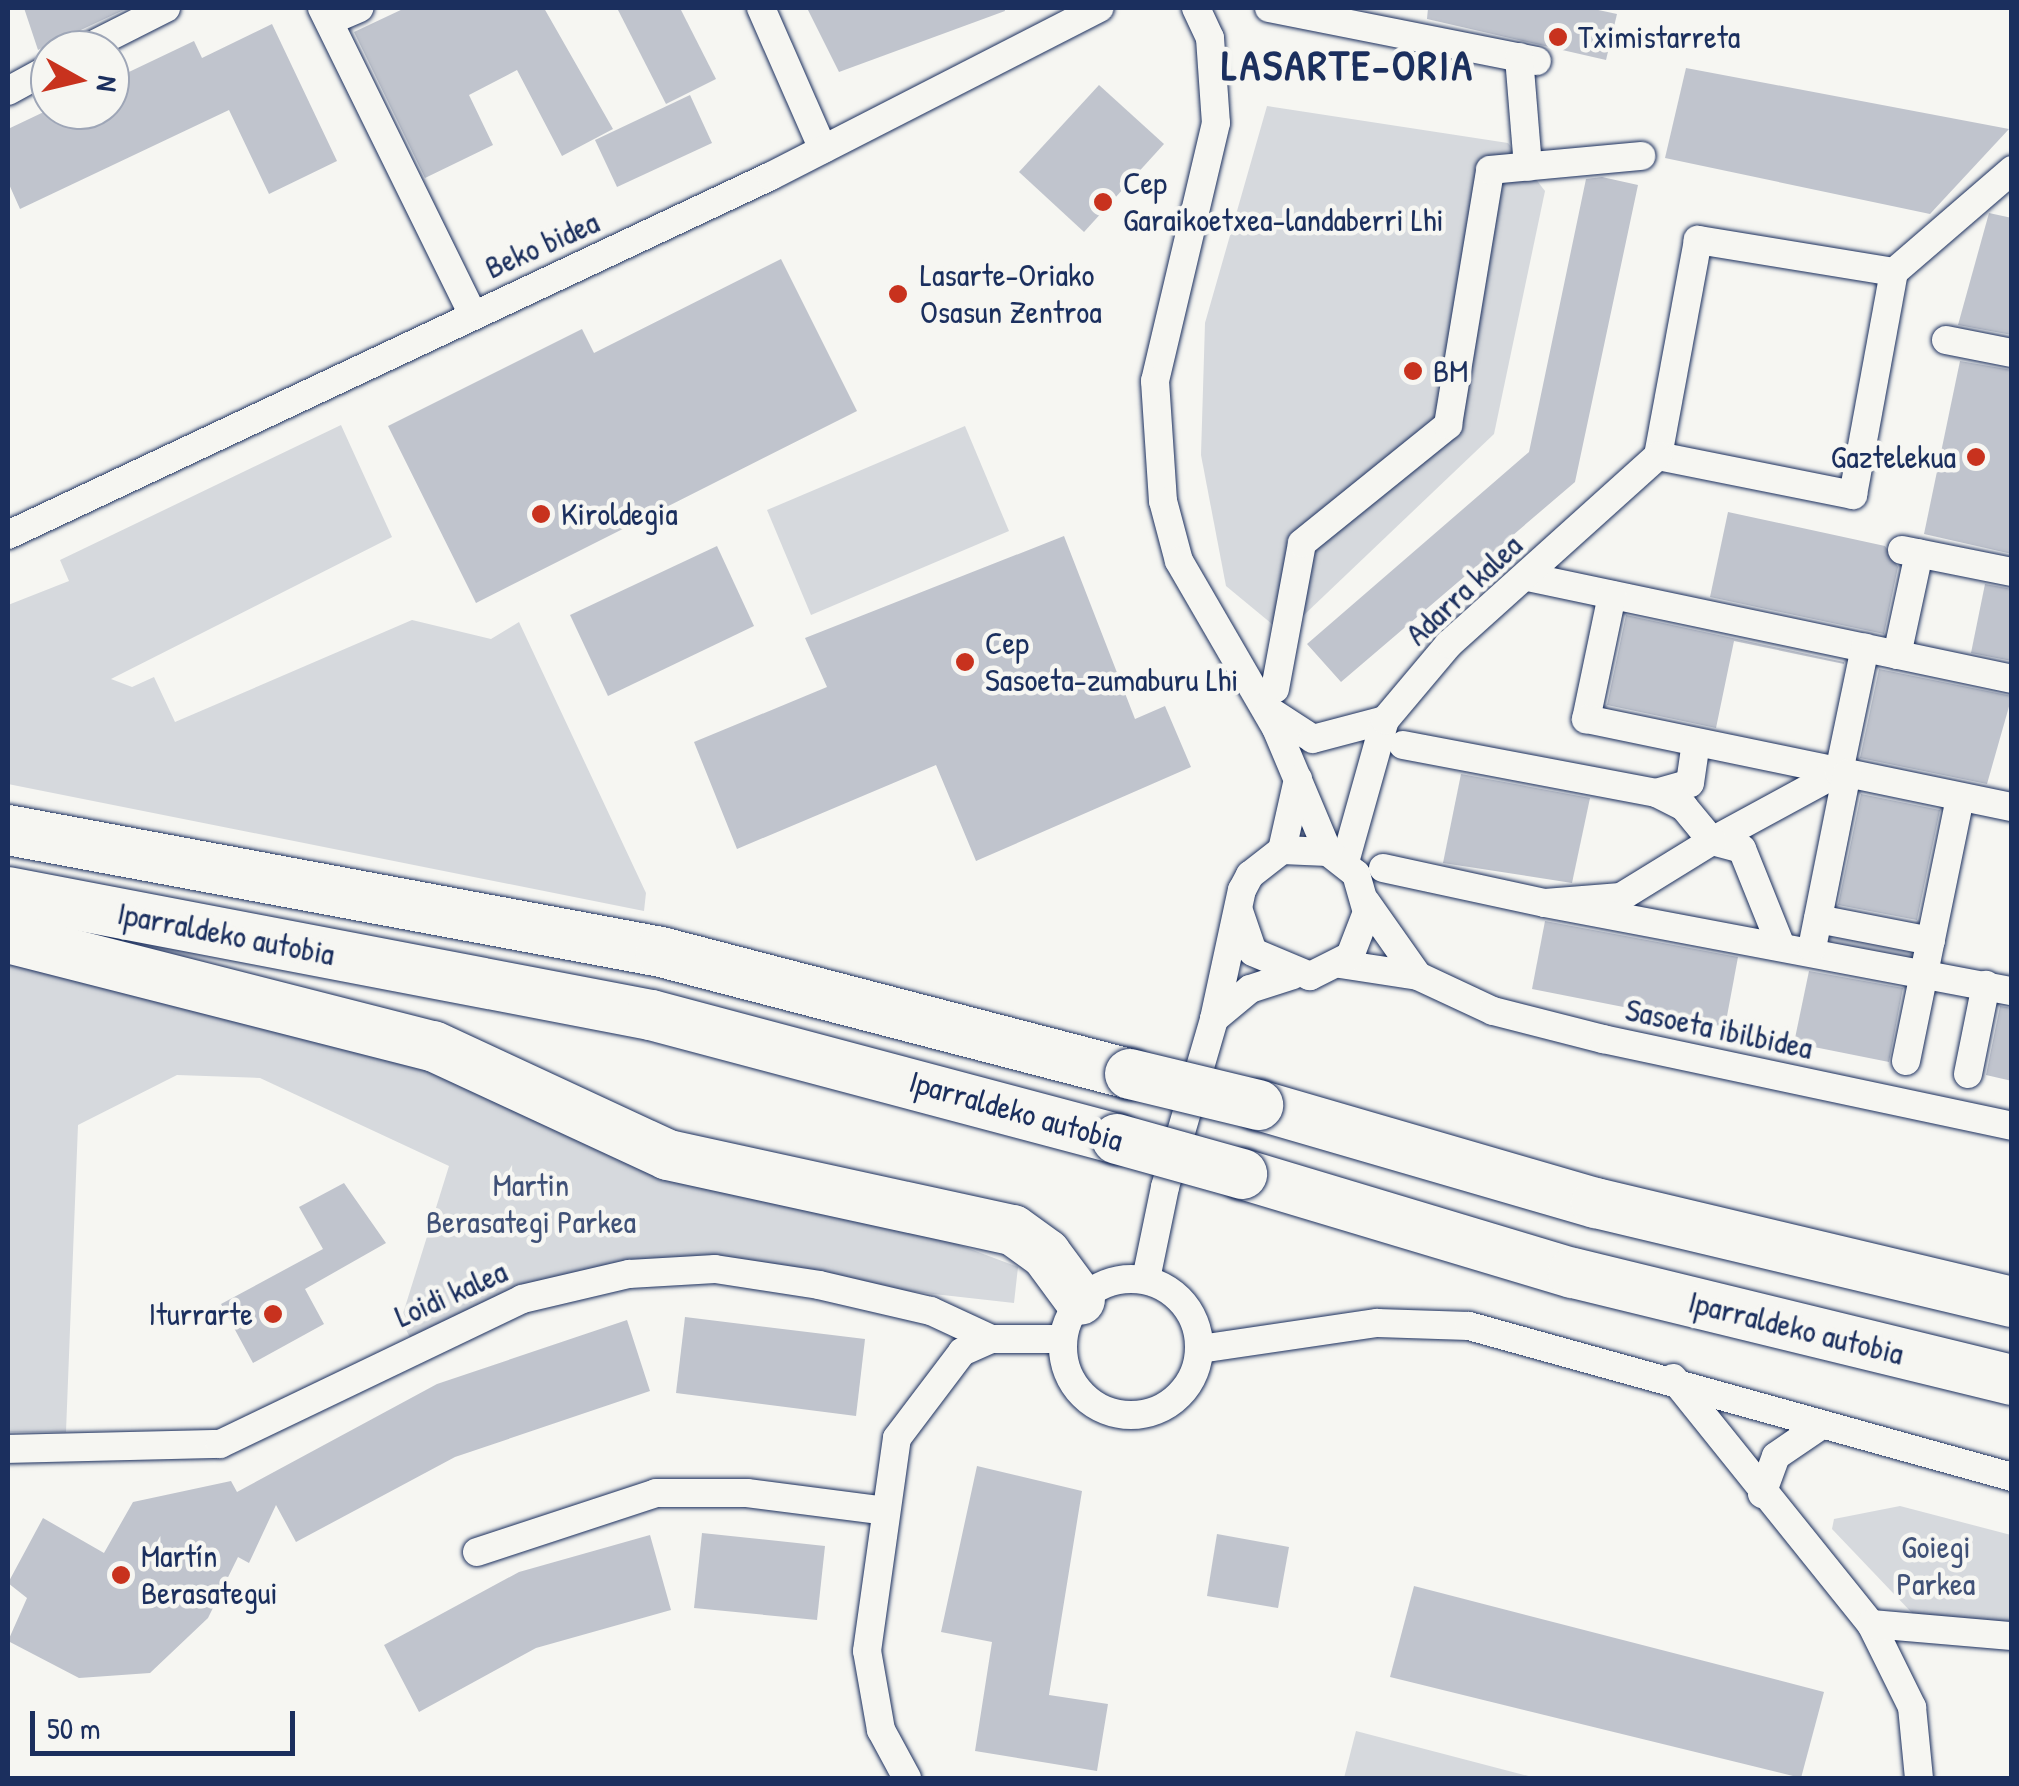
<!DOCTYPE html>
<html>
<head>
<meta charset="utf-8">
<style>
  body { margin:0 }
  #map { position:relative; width:2019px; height:1786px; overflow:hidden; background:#f6f6f2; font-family:"Patrick Hand",sans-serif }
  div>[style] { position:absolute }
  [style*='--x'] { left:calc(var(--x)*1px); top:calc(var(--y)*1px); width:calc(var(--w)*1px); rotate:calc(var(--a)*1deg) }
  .green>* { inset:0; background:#d6d9dd }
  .building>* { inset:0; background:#c0c4cd }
  .roads { filter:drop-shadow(0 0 2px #1b2f5e) drop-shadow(0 0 2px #1b2f5e) }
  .street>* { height:28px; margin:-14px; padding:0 14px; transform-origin:14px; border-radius:14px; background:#f6f6f2 }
  .street>.ring { margin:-14px; padding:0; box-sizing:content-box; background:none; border:28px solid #f6f6f2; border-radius:50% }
  .highway>* { height:50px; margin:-25px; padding:0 25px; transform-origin:25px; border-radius:25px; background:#f6f6f2 }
  .bridges { filter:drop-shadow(0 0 2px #1b2f5e) drop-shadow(0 0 2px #1b2f5e) }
  .highway-bridge>* { height:50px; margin:-25px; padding:0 25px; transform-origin:25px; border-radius:25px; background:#f6f6f2 }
  .dots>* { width:28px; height:28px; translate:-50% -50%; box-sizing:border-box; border:5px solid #f6f6f2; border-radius:50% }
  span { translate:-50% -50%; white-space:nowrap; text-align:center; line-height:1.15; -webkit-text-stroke:9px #f6f6f2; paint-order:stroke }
  .poi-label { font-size:32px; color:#1b2f5e }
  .left { translate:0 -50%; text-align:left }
  .right { translate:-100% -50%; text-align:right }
  .street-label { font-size:32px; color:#1b2f5e }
  .park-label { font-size:32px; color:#405177 }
  .district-label { font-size:42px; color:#1b2f5e; font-weight:700; letter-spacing:2.5px }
  .frame { position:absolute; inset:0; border:10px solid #1b2f5e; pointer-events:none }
  .north { position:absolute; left:30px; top:30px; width:100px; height:100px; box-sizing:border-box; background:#f6f6f2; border:2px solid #9ea6b7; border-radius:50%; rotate:98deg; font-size:28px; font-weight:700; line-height:40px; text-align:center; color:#1b2f5e }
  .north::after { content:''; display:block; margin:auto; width:35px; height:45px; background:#c8321e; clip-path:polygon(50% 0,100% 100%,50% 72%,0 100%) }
  .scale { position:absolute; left:30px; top:1711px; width:265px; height:45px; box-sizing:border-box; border:5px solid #1b2f5e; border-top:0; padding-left:12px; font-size:30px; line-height:35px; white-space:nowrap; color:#1b2f5e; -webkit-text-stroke:8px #f6f6f2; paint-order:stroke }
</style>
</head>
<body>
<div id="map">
  <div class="green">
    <div style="clip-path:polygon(1267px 106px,1508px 143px,1545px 191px,1494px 434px,1284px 634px,1226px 586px,1201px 455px,1205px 323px)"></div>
    <div style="clip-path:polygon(341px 425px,392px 537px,111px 679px,132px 687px,154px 677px,175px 722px,412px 620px,491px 639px,519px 622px,646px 893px,644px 911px,8px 784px,8px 605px,69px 581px,60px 560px)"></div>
    <div style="clip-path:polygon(965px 426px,1009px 531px,811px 615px,767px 510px)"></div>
    <div style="clip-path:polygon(8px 950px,477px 1080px,933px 1235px,1018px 1267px,1014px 1303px,738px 1272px,568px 1285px,415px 1347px,401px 1320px,449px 1166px,260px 1078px,177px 1075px,78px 1125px,66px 1432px,8px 1432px)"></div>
    <div style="clip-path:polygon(1900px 1506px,2011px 1535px,2011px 1632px,1913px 1614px,1832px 1529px,1834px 1519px)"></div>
    <div style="clip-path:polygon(1356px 1731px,1536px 1778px,1344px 1778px)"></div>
  </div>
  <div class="building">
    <div style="clip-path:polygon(24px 8px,128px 8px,38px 50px)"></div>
    <div style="clip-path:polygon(405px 8px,544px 8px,613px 129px,562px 156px,517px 70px,469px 95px,493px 145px,425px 178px,354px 32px)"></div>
    <div style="clip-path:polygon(617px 8px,680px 8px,716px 79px,666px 104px)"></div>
    <div style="clip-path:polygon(807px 8px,1004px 8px,1005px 11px,839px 72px)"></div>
    <div style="clip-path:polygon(1428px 8px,1589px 8px,1617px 14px,1606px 60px,1427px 19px)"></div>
    <div style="clip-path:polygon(272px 24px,337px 161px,269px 194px,229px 110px,20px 209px,8px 182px,8px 129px,48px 110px,110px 110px,110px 81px,194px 41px,202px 58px)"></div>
    <div style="clip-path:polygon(1686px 68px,2009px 129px,1930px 214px,1665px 158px)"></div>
    <div style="clip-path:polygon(1099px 85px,1164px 144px,1084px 232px,1019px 172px)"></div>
    <div style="clip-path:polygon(690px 95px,712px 143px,617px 187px,595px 140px)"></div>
    <div style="clip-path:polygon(1602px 177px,1638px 185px,1575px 482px,1341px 682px,1307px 644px,1529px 452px,1586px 179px)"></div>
    <div style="clip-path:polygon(1989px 213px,2012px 218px,2012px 335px,1958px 325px)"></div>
    <div style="clip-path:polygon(781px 259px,857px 411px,476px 603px,388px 426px,582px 329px,594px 353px)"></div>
    <div style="clip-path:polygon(1960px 361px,2012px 370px,2012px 554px,1924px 534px)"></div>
    <div style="clip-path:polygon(1728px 512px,1885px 546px,1898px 567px,1884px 634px,1710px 597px)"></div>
    <div style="clip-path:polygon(1064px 536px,1135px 719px,1165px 706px,1191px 767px,976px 861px,936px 765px,737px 849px,694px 742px,827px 687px,805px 638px)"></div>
    <div style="clip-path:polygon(717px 546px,754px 626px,608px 696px,570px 615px)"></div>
    <div style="clip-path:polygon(1985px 584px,2012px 589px,2012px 661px,1971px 653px)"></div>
    <div style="clip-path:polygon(1626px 615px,1844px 662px,1844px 664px,1734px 641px,1716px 728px,1607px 705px)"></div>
    <div style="clip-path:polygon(1879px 669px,2012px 696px,1987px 784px,1860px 758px)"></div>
    <div style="clip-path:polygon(1461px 774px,1590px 798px,1572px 883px,1443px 863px)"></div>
    <div style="clip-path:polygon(1861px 794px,1940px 810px,1917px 920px,1838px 905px)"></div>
    <div style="clip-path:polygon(1545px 921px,1738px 957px,1725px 1027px,1532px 989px)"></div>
    <div style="clip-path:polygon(1809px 971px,1903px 988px,1889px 1062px,1794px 1043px)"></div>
    <div style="clip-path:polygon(2000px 1006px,2012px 1008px,2012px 1081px,1986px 1075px)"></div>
    <div style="clip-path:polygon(344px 1183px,386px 1243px,305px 1289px,324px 1324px,253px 1363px,221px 1304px,323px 1249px,299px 1207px)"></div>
    <div style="clip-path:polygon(685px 1317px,865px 1339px,856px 1416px,676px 1393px)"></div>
    <div style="clip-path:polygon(627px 1320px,650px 1391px,455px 1457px,296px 1542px,276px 1505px,249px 1563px,238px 1557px,208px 1618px,150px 1673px,79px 1678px,8px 1641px,27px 1598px,8px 1583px,43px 1518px,104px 1553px,133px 1502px,231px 1481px,237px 1492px,437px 1384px)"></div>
    <div style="clip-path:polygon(977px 1466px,1082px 1491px,1049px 1695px,1108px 1704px,1097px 1771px,975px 1751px,992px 1642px,941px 1632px)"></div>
    <div style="clip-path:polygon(702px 1533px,825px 1546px,817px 1620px,694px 1608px)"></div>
    <div style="clip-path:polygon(1217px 1534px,1289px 1547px,1278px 1608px,1207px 1596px)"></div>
    <div style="clip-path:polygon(650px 1535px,671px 1610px,536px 1648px,419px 1712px,384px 1645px,519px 1572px)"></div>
    <div style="clip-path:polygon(1414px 1586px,1824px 1692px,1801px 1778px,1390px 1677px)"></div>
  </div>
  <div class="roads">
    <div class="street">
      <div style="--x:322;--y:8;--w:342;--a:63.8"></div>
      <div style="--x:761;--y:8;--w:154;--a:66.3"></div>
      <div style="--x:1196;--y:8;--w:33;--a:65"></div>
      <div style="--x:1210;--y:38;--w:85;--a:86"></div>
      <div style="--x:1216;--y:123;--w:265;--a:103.3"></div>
      <div style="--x:1155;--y:381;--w:120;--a:86.2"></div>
      <div style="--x:1163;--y:501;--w:62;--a:75.1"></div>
      <div style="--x:1179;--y:561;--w:193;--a:59.9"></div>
      <div style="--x:1276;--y:728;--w:134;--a:67.2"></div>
      <div style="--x:1269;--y:8;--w:273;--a:11.2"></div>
      <div style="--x:329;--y:21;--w:33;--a:-23"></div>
      <div style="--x:83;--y:50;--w:93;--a:-26.8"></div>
      <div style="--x:1519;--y:57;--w:110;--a:85.3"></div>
      <div style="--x:8;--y:91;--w:48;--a:-28.7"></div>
      <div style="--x:1894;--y:272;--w:199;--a:-170.7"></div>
      <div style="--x:1698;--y:240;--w:220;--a:100.5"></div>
      <div style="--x:1658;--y:456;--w:199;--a:11.3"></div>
      <div style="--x:1853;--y:495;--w:227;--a:-79.6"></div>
      <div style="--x:1894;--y:272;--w:156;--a:-40.8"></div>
      <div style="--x:1946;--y:340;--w:67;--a:11.1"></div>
      <div style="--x:8;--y:535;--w:843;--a:-25.2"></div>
      <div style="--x:771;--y:176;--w:369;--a:-27.1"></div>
      <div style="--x:1902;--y:550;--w:112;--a:11.3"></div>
      <div style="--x:1528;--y:577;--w:495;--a:11.9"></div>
      <div style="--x:1612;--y:595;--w:127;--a:101.8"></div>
      <div style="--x:1586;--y:719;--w:435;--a:11.7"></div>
      <div style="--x:1897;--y:655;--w:104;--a:-77.8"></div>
      <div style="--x:1275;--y:689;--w:148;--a:-79.5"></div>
      <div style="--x:1302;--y:543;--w:188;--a:-38.9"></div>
      <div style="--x:1448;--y:425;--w:258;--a:-80.6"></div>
      <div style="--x:1490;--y:170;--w:152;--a:-5.3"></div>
      <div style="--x:1270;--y:711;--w:51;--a:33.1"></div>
      <div style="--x:1313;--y:739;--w:74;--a:-14.8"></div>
      <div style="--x:1403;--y:745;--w:258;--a:10.7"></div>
      <div style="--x:1656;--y:793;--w:35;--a:-16"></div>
      <div style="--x:1690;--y:783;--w:41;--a:-81.7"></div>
      <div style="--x:1712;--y:841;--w:145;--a:-28.5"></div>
      <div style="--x:1839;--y:772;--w:127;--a:-78.2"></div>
      <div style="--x:1712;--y:841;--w:31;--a:15"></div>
      <div style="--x:1742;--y:849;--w:99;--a:68.1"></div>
      <div style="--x:1282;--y:850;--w:73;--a:-77.3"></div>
      <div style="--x:1345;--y:862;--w:148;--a:-74.3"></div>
      <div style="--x:1385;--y:720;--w:99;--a:-49.9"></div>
      <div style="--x:1449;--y:644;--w:281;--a:-42"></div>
      <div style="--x:1383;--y:868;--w:166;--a:12.2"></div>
      <div style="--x:1545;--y:903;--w:76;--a:-4.5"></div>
      <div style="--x:1621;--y:897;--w:107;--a:-31.6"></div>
      <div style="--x:1712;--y:841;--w:44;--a:-129.5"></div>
      <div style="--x:1684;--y:807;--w:31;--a:-153"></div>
      <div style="--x:1366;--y:902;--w:90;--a:54.9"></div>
      <div style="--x:1545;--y:903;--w:475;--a:10.7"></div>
      <div style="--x:1818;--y:919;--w:115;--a:11"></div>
      <div style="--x:1812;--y:948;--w:178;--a:-78.7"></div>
      <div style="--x:1340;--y:964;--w:79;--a:8.7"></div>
      <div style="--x:1418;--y:976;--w:83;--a:25"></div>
      <div style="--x:1493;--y:1011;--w:114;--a:14.3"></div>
      <div style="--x:1603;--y:1039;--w:418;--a:12"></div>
      <div style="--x:1214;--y:1019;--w:47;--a:-39.8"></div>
      <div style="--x:1250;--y:989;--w:45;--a:-18"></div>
      <div style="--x:1906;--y:1061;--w:269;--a:-78.4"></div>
      <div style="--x:1968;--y:1074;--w:91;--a:-78.6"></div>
      <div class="ring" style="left:1063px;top:1279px;width:108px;height:108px"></div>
      <div style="--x:1146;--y:1279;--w:94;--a:-78.3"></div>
      <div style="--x:1165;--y:1187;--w:175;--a:-73.7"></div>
      <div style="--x:1214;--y:1019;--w:132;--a:-77.8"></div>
      <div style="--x:1242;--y:890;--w:17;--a:-62"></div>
      <div style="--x:1250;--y:875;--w:41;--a:-38"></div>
      <div style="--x:1282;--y:850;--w:46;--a:2.5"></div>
      <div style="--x:1328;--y:852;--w:36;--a:38"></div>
      <div style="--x:1356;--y:874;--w:40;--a:74"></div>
      <div style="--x:1367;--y:912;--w:47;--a:111.1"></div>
      <div style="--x:1350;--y:956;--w:45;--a:153.4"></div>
      <div style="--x:1310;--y:976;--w:62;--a:-157.2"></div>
      <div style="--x:1253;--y:952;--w:43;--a:-108.9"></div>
      <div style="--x:1200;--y:1349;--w:179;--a:-8.4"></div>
      <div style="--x:1377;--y:1323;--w:92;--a:1.9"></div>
      <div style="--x:1469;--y:1326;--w:564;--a:15.54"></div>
      <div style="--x:1673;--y:1378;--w:316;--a:51.2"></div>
      <div style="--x:1871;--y:1624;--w:93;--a:63.7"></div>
      <div style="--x:1912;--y:1707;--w:71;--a:84.4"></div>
      <div style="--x:8;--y:1449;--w:212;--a:-1.4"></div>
      <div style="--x:220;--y:1444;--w:335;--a:-25.6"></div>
      <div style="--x:522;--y:1299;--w:110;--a:-13.2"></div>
      <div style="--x:629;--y:1274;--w:86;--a:-3.3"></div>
      <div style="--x:715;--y:1269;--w:105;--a:8.7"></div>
      <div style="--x:819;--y:1285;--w:115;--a:13.1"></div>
      <div style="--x:931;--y:1311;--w:66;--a:25"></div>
      <div style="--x:1762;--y:1494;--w:40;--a:-69.8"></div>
      <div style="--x:1776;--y:1456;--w:53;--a:-34.3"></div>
      <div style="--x:477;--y:1552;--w:188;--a:-18.2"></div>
      <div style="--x:656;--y:1493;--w:91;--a:0"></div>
      <div style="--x:747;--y:1493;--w:134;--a:7.3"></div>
      <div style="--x:1871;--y:1624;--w:142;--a:4.9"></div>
      <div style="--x:907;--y:1778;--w:55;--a:-118.4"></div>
      <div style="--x:881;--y:1730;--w:80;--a:-100"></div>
      <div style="--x:867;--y:1651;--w:215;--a:-82"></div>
      <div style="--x:897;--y:1438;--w:108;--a:-52.9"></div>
      <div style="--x:962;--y:1352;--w:32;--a:-24"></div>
      <div style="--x:991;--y:1339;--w:71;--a:0"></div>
    </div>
    <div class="highway">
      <div style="--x:8;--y:830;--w:664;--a:10.58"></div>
      <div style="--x:661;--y:952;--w:485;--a:14.6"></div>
      <div style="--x:8;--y:892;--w:655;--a:10.83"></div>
      <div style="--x:651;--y:1015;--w:482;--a:14.9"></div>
      <div style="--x:8;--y:938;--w:439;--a:14.3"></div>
      <div style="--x:433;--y:1046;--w:259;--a:24.9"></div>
      <div style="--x:668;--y:1155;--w:353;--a:12.3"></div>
      <div style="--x:1013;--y:1230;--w:41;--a:36"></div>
      <div style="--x:1046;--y:1254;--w:57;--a:53.5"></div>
      <div style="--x:1258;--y:1105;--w:352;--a:16.2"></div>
      <div style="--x:1596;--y:1203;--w:428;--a:13.4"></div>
      <div style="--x:1242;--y:1174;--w:345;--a:16.7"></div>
      <div style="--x:1573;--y:1273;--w:452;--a:13.7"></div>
    </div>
  </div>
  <div class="bridges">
    <div class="highway-bridge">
      <div style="--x:1130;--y:1074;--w:132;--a:13.6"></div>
      <div style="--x:1117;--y:1139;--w:130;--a:15.6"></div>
    </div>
  </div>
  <div class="dots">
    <div style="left:1558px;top:37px;background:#c8321e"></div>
    <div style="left:1103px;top:202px;background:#c8321e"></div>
    <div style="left:898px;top:294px;background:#c8321e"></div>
    <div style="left:1413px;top:371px;background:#c8321e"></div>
    <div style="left:1976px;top:457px;background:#c8321e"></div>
    <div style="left:541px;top:514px;background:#c8321e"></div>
    <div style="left:965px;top:662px;background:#c8321e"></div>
    <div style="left:273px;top:1314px;background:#c8321e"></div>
    <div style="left:121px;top:1575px;background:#c8321e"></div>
  </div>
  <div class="poi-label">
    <span class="left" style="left:1578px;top:37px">Tximistarreta</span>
    <span class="left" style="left:1123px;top:202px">Cep<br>Garaikoetxea-landaberri Lhi</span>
    <span class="left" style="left:920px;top:294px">Lasarte-Oriako<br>Osasun Zentroa</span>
    <span class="left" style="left:1433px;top:371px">BM</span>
    <span class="right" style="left:1956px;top:457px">Gaztelekua</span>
    <span class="left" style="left:561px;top:514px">Kiroldegia</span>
    <span class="left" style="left:985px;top:662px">Cep<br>Sasoeta-zumaburu Lhi</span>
    <span class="right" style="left:253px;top:1314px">Iturrarte</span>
    <span class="left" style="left:141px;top:1575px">Martín<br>Berasategui</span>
  </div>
  <div class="street-label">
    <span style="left:542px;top:245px;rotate:-24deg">Beko bidea</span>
    <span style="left:1464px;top:590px;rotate:-43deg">Adarra kalea</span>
    <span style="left:226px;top:934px;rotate:11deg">Iparraldeko autobia</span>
    <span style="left:1719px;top:1029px;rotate:12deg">Sasoeta ibilbidea</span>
    <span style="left:1016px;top:1111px;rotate:16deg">Iparraldeko autobia</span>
    <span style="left:451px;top:1294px;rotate:-24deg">Loidi kalea</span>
    <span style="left:1796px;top:1328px;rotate:14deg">Iparraldeko autobia</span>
  </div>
  <div class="park-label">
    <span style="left:531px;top:1204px">Martin<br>Berasategi Parkea</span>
    <span style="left:1936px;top:1566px">Goiegi<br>Parkea</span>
  </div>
  <div class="district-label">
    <span style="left:1348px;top:65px">LASARTE-ORIA</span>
  </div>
  <div class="frame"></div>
  <div class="north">N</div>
  <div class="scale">50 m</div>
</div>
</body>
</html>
